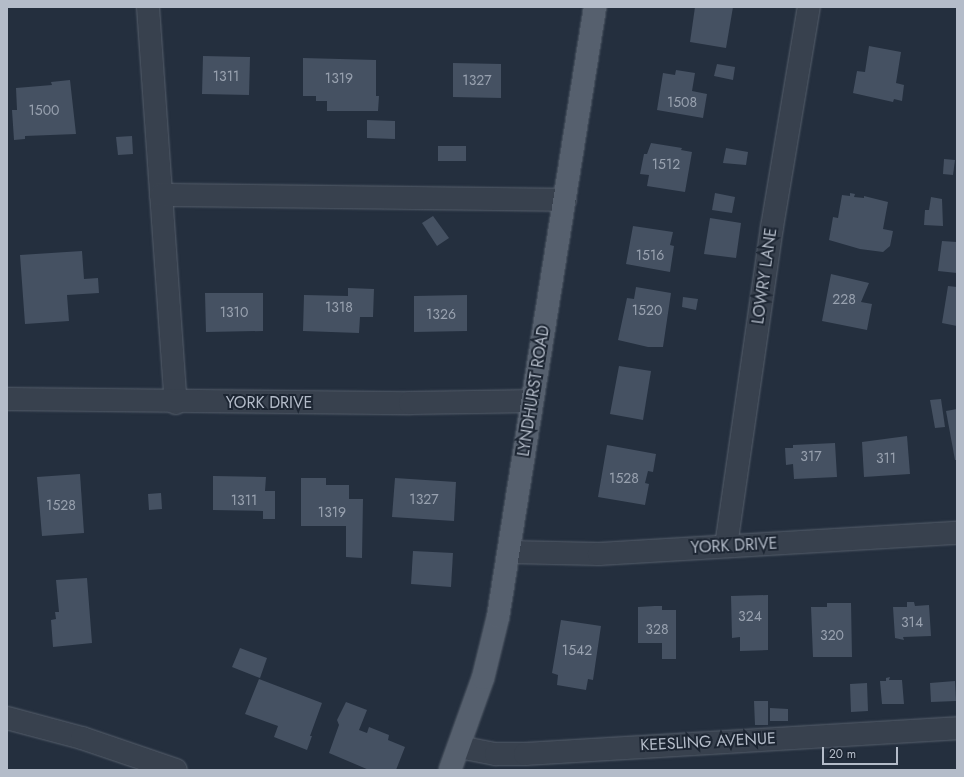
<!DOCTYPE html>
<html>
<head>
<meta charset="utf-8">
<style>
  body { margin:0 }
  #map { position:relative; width:964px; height:777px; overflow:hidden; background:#242f3e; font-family:Jost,sans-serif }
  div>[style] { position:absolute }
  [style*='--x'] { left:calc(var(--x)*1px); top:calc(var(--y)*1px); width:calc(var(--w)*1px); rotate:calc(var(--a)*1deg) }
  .building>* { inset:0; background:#455162 }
  .roads { filter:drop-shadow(0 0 1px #565f6c) drop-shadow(0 0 1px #565f6c) }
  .minor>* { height:22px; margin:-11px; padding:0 11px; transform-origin:11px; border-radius:11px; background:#38414e }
  .major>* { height:22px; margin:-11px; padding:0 11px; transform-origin:11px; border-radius:11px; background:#56606e }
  span { translate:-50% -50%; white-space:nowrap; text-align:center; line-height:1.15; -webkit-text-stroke:4px #1d2633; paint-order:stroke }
  .number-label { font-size:14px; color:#98a1af }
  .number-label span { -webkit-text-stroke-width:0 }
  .street-label { font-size:16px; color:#b4bcc9 }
  .frame { position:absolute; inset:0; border:8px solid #b4bcc9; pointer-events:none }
  .scale { position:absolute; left:822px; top:747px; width:76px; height:18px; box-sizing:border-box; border:2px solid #b4bcc9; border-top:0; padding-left:5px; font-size:12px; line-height:14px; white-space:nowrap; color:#b4bcc9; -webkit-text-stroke:3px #1d2633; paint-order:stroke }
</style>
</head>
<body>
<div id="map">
  <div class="building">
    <div style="clip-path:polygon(695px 7px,733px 7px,726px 48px,690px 42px)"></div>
    <div style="clip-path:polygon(869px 46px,901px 52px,896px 83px,904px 85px,902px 101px,894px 99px,893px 102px,853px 93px,857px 71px,865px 72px)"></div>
    <div style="clip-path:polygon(203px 56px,250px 57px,249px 95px,202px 94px)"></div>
    <div style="clip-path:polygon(303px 58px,376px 60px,376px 96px,379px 96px,378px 111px,327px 111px,327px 101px,316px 101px,316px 96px,303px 96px)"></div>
    <div style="clip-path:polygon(453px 63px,501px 64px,501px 98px,453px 97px)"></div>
    <div style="clip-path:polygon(717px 64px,735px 67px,733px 80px,714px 76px)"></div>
    <div style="clip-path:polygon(676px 70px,695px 73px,692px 91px,707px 94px,703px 118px,657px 110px,663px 73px,675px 75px)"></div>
    <div style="clip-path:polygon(70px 80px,76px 134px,25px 136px,25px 139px,14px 140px,12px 110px,17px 110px,16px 88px,52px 85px,51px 82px)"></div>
    <div style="clip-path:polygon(367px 120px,395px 121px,395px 139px,367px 138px)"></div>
    <div style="clip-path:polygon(132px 136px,133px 154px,118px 155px,116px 137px)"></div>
    <div style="clip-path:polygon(651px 143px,682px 148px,681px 150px,692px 152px,685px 192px,647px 186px,649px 175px,640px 174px,644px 154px,647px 154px)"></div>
    <div style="clip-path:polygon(438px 146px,466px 146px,466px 161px,438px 161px)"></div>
    <div style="clip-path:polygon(726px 148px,748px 152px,746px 165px,723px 163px)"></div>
    <div style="clip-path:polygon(944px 159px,955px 160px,953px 175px,943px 174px)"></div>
    <div style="clip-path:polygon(715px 193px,735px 197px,732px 213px,712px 210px)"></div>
    <div style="clip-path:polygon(850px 193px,855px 194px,854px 197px,864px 198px,864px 196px,888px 202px,883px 229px,893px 231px,890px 246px,883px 252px,860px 249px,829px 240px,833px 217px,838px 218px,842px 195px,850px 196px)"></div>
    <div style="clip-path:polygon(931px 197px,942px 199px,943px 226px,924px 225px,925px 210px,929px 210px)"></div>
    <div style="clip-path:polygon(433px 216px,449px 238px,437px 246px,422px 223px)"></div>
    <div style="clip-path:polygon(710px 218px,741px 223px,736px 258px,704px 254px)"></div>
    <div style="clip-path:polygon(633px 226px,673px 232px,670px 245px,674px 246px,670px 272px,626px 264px)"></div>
    <div style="clip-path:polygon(942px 241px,957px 242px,957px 273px,938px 271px)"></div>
    <div style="clip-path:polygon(82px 251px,84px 279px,98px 278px,99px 293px,67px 295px,69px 321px,25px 324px,20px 255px)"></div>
    <div style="clip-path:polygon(831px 274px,869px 283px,861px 302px,872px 304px,867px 330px,822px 321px)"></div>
    <div style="clip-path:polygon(948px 286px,957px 287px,957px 326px,942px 323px)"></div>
    <div style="clip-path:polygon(636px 287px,671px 293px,663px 347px,648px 347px,618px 340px,627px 298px,634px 299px)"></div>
    <div style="clip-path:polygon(348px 288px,374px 289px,373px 317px,360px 317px,359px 333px,303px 331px,304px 295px,348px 296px)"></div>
    <div style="clip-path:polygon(205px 293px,263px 293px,263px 331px,206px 332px)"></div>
    <div style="clip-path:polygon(467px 295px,467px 331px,414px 332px,414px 296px)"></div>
    <div style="clip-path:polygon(683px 297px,698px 299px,696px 310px,682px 307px)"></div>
    <div style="clip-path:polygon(619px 366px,651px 371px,643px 420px,610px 414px)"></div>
    <div style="clip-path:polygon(941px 399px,945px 427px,935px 428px,930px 400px)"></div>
    <div style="clip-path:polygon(957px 409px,957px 460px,955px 460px,946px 411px)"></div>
    <div style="clip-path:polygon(907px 436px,910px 474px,864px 477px,862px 442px)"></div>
    <div style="clip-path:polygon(835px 443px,837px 477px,794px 479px,793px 464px,786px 465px,785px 448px,793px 448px,793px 445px)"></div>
    <div style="clip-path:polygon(607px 445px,656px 454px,653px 472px,648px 471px,645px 483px,649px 484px,645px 505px,598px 497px)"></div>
    <div style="clip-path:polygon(80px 474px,84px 533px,42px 536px,37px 477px)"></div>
    <div style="clip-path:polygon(213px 476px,266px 477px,265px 491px,275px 491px,275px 519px,263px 519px,263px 511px,213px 510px)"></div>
    <div style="clip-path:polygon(301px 478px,326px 478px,326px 485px,349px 485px,349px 499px,363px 499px,362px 558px,346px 557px,346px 526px,301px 526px)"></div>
    <div style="clip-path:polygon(395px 478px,456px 482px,454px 521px,392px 517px)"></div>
    <div style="clip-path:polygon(161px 493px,162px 509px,149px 510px,148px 494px)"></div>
    <div style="clip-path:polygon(413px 551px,453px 553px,451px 587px,411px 584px)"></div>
    <div style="clip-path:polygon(87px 578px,92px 643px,53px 647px,51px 620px,56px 619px,55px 612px,59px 612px,56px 580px)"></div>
    <div style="clip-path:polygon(768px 595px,768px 650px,740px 651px,740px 637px,732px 638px,731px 596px)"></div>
    <div style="clip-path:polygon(907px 602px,914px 602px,915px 606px,929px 605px,931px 636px,903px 637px,904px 640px,895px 638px,893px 607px,907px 607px)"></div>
    <div style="clip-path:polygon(827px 603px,851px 603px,852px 657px,813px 657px,811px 607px,827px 607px)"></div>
    <div style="clip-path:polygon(655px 606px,662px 606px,662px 610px,676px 610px,676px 659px,662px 659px,662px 643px,638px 643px,638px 607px)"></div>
    <div style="clip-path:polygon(561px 620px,601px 626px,593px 680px,588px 679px,586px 690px,557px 685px,558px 675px,552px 673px)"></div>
    <div style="clip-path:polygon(240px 648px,267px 658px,260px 678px,232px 667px)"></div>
    <div style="clip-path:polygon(890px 677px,889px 680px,902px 680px,904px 704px,882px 704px,880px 681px,886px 681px,886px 678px)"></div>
    <div style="clip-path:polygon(259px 679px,322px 703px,310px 736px,312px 736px,307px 750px,274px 737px,278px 726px,245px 714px)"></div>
    <div style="clip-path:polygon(955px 681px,956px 701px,931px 702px,930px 683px)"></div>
    <div style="clip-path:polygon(867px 683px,868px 711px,851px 712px,850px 684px)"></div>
    <div style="clip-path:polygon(754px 701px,768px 701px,768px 725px,755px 725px)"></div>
    <div style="clip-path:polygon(346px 702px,367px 710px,359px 730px,367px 733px,369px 727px,389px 735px,388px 740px,405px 747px,396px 770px,369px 770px,329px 753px,339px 725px,337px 720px)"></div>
    <div style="clip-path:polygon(770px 708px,788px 709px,788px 721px,770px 721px)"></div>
  </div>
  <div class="roads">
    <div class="minor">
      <div style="--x:148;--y:7;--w:397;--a:86"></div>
      <div style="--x:161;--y:195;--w:404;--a:0.7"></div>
      <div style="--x:7;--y:399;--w:403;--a:0.6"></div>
      <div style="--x:410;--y:403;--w:122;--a:-0.9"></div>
      <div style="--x:726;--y:546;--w:322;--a:-81.8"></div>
      <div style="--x:772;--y:227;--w:223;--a:-80.5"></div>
      <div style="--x:510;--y:552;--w:89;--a:1.3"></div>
      <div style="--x:599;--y:554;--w:359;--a:-3.4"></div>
      <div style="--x:7;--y:718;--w:78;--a:14.9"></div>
      <div style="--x:82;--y:738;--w:99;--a:18.8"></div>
      <div style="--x:459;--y:747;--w:38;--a:11"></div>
      <div style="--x:496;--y:754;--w:29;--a:0"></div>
      <div style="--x:525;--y:754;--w:433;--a:-3.4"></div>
    </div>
    <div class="major">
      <div style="--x:450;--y:770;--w:98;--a:-70.3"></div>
      <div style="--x:483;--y:678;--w:63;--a:-76.2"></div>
      <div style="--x:498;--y:617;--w:618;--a:-80.96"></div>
    </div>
  </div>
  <div class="number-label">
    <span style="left:226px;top:76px">1311</span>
    <span style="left:339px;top:78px">1319</span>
    <span style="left:477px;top:80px">1327</span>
    <span style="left:682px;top:102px">1508</span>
    <span style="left:44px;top:110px">1500</span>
    <span style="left:666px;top:164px">1512</span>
    <span style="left:650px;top:255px">1516</span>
    <span style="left:844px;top:299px">228</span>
    <span style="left:339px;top:307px">1318</span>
    <span style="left:647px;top:310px">1520</span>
    <span style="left:234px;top:312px">1310</span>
    <span style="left:441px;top:314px">1326</span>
    <span style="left:811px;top:456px">317</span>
    <span style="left:886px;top:458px">311</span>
    <span style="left:624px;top:478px">1528</span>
    <span style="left:424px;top:499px">1327</span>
    <span style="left:244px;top:500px">1311</span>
    <span style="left:61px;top:505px">1528</span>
    <span style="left:332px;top:512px">1319</span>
    <span style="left:750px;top:616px">324</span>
    <span style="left:912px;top:622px">314</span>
    <span style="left:657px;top:629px">328</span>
    <span style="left:832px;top:635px">320</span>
    <span style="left:577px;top:650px">1542</span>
  </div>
  <div class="street-label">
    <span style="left:765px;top:276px;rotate:-82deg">LOWRY LANE</span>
    <span style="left:534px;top:391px;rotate:-81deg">LYNDHURST ROAD</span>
    <span style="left:269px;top:403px">YORK DRIVE</span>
    <span style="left:734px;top:546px;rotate:-3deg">YORK DRIVE</span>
    <span style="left:708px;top:742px;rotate:-3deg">KEESLING AVENUE</span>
  </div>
  <div class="frame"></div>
  <div class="scale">20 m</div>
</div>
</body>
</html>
